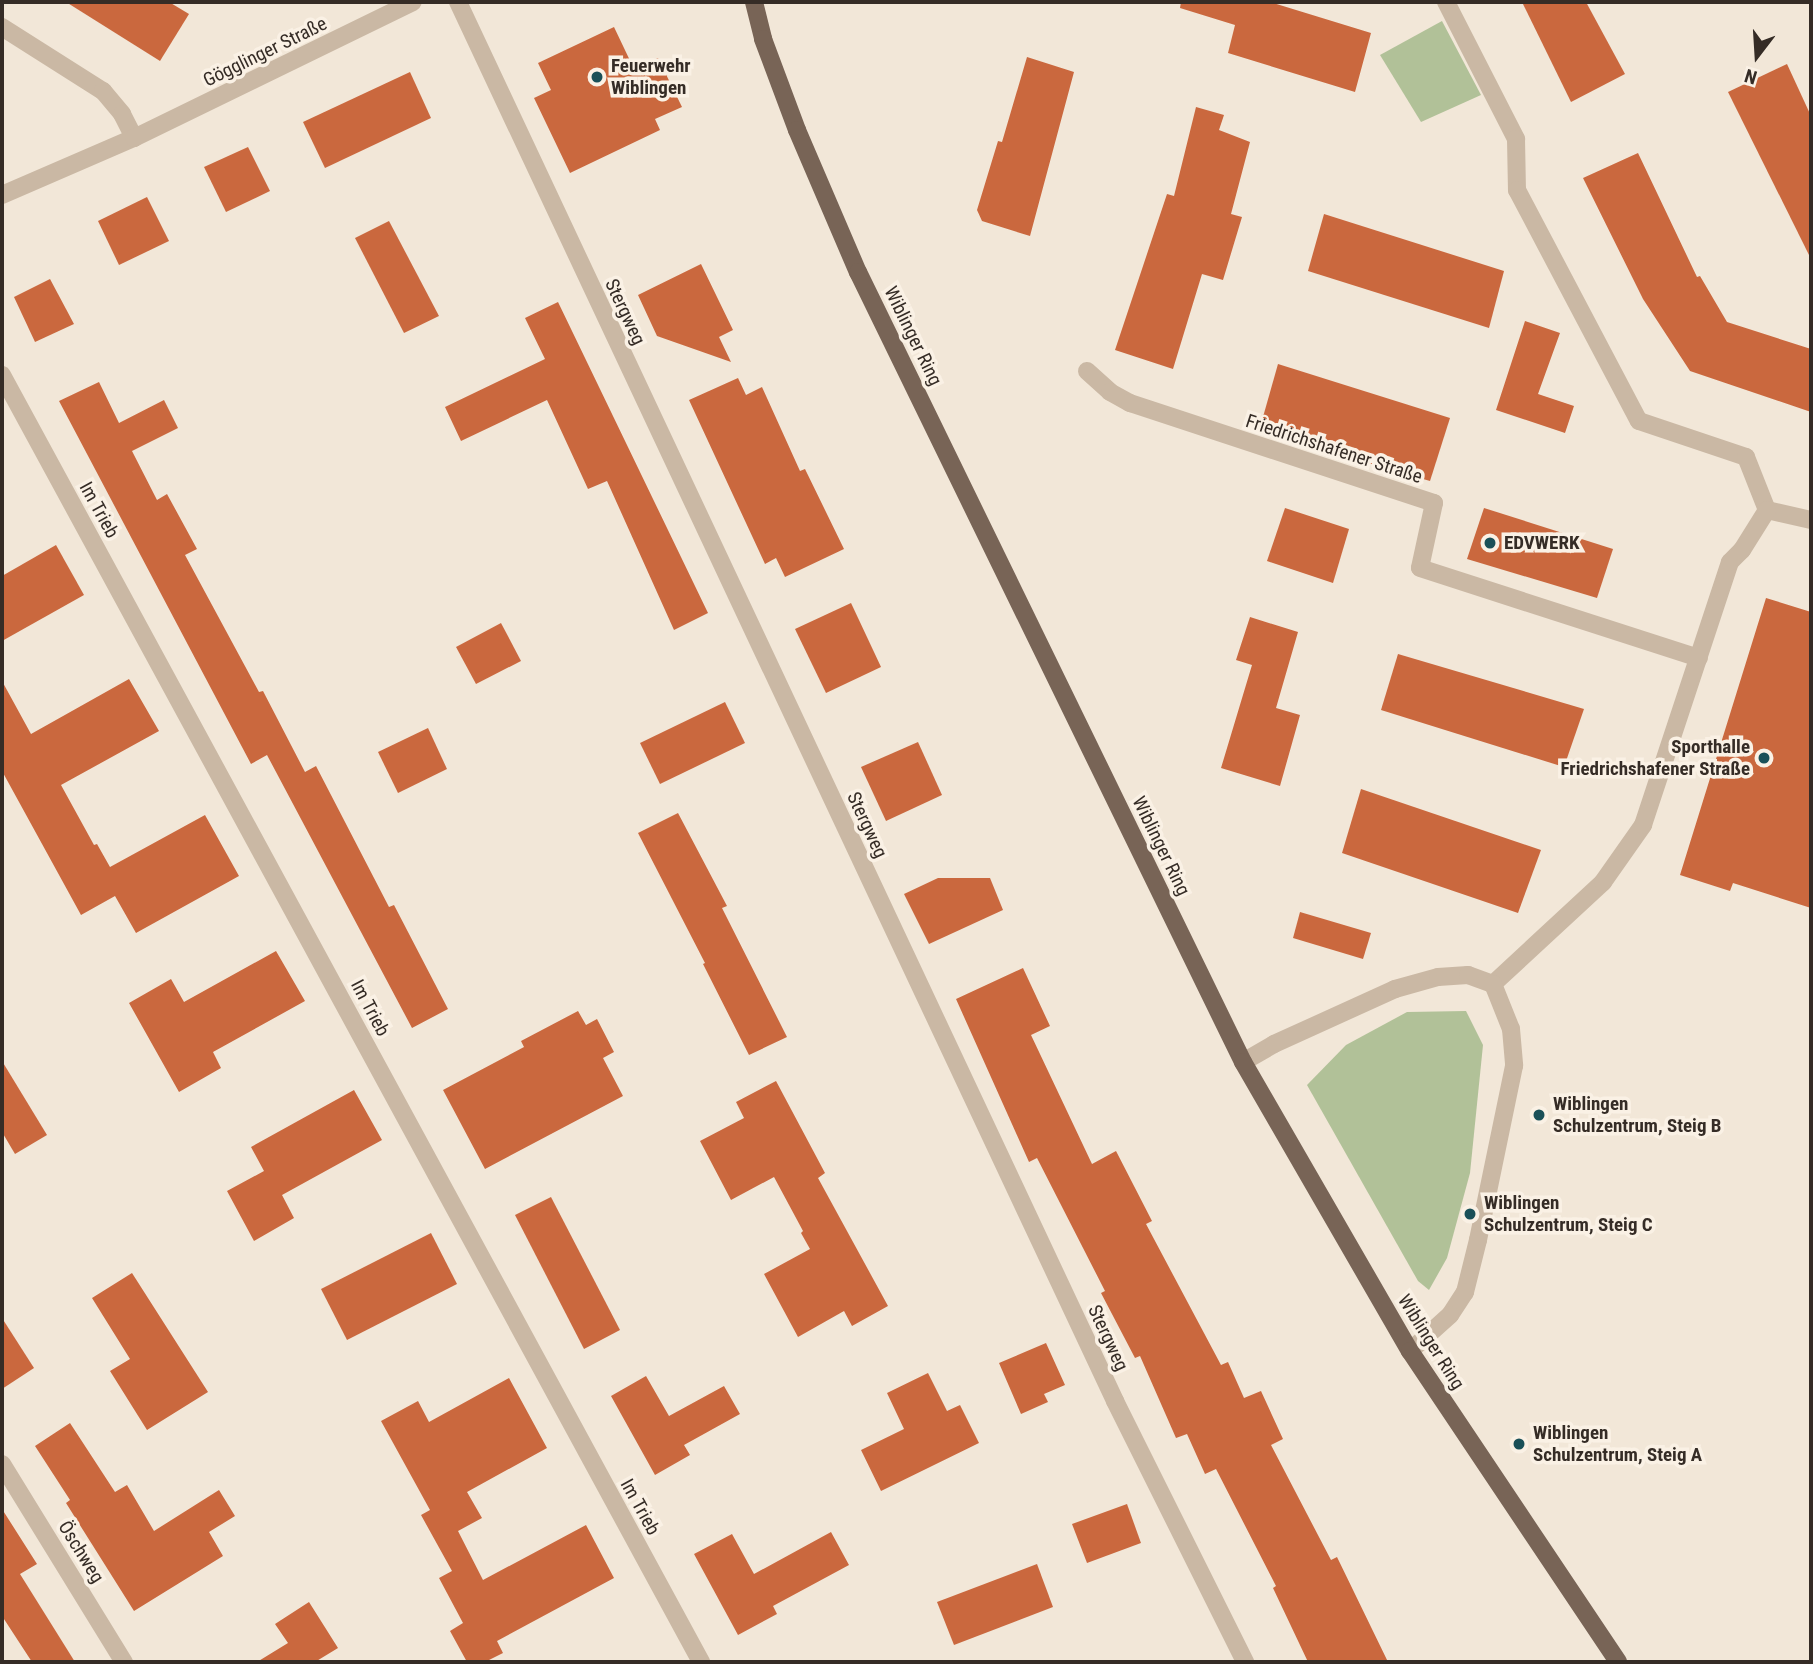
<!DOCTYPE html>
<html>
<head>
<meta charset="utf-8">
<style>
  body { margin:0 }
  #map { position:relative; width:1813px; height:1664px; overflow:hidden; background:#f2e7d8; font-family:"Roboto Condensed",sans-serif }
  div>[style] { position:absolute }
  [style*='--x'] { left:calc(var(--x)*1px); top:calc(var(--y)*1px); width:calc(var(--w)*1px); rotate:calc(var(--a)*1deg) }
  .green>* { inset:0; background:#b1c198 }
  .building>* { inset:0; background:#ca683e }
  .minor>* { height:18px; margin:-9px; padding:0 9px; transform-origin:9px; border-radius:9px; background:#cab8a4 }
  .major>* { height:18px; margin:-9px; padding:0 9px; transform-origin:9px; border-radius:9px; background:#786456 }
  .dots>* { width:19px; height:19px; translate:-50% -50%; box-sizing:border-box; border:4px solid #faf1e5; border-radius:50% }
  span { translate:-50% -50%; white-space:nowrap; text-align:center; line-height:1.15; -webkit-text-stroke:7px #faf1e5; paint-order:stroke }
  .street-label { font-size:19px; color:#352c26 }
  .poi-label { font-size:19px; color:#352c26; font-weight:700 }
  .left { translate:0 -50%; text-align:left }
  .right { translate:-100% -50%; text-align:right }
  .frame { position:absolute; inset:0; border:4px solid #352c26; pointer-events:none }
  .north { position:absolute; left:1722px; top:21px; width:70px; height:70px; -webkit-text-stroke:5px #faf1e5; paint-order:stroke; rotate:197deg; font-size:19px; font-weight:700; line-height:28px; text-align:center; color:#352c26 }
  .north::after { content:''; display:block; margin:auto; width:24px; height:32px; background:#352c26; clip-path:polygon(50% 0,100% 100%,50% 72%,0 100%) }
</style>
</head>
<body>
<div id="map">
  <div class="green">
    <div style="clip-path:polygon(1442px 21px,1481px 95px,1421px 122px,1380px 55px)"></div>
    <div style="clip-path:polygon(1466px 1011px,1483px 1045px,1470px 1173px,1447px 1258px,1429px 1290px,1418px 1281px,1307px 1085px,1346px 1045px,1407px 1012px)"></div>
  </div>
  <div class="building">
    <div style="clip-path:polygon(66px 2px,169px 2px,189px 14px,160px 61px)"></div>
    <div style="clip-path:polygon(1181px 2px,1270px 2px,1371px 33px,1355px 92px,1228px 53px,1235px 25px,1180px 8px)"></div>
    <div style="clip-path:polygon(1522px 2px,1586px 2px,1625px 74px,1571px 102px)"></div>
    <div style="clip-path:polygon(614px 27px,634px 69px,658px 58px,682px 107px,655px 119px,660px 130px,570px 173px,534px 98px,551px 90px,538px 63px)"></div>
    <div style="clip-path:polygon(1027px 57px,1074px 72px,1030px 236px,982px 221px,977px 210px,998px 141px,1002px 142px)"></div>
    <div style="clip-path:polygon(1787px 64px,1811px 116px,1811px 259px,1728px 92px)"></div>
    <div style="clip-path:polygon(410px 72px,431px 118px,325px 168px,303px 122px)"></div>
    <div style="clip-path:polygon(1196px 107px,1224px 115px,1219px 130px,1250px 142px,1231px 214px,1242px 217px,1223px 280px,1202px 274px,1173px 369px,1115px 350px,1167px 194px,1174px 196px)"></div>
    <div style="clip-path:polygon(248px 147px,270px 191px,226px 212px,204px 167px)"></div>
    <div style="clip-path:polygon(1638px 153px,1697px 277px,1700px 276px,1727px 322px,1811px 349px,1811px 412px,1690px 371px,1643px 299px,1583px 178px)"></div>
    <div style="clip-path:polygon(147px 197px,169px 241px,119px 265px,98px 221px)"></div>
    <div style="clip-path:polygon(1324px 214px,1504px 271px,1489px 328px,1308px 271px)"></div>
    <div style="clip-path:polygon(389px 221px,439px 316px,404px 333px,355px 238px)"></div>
    <div style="clip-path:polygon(701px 264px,733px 330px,719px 337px,731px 362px,657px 336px,638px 295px)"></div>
    <div style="clip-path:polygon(50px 279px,74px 324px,35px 342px,14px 297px)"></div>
    <div style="clip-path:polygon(558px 302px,708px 613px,674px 630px,607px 481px,588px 489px,547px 400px,461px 441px,445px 407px,545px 359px,525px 318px)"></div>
    <div style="clip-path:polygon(1525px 321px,1560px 333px,1538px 394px,1574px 406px,1565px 433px,1496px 410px)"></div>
    <div style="clip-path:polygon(1278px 364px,1450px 418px,1430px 481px,1259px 431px)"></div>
    <div style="clip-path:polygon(738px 378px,746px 395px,762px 387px,800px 471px,805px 469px,844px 549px,785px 577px,776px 558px,765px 564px,689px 400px)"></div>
    <div style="clip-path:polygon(99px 382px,119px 423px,164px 400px,178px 428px,132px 451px,157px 500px,167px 494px,197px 549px,185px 555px,259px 692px,263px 691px,305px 772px,316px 766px,389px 907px,394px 905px,448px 1009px,412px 1028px,267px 755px,251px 764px,59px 401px)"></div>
    <div style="clip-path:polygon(1285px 508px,1349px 529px,1333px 583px,1267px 561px)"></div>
    <div style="clip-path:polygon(1484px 508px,1613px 549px,1597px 598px,1467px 559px)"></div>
    <div style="clip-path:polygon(56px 545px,84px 595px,2px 641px,2px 576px)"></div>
    <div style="clip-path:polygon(1766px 598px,1811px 612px,1811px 908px,1733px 883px,1730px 891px,1680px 875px)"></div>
    <div style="clip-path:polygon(851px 603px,881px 667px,826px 693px,795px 629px)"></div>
    <div style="clip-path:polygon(1250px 617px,1298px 632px,1276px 708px,1300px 715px,1280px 786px,1221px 768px,1252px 665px,1236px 660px)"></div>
    <div style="clip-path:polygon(501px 623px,521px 661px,476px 684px,456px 647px)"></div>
    <div style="clip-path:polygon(1398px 654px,1584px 709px,1564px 767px,1381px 710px)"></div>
    <div style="clip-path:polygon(129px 679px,159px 731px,61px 785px,94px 845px,97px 844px,110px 867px,205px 815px,239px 876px,136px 933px,115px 896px,81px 915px,2px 771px,2px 681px,31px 734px)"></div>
    <div style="clip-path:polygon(725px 702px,745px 743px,660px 784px,640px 743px)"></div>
    <div style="clip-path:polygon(428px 728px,447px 769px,398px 793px,378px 752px)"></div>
    <div style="clip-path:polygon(918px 742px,942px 795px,886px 821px,861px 767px)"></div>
    <div style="clip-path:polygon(1361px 789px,1541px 850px,1518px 913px,1342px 853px)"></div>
    <div style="clip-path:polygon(678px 813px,727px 906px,722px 908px,787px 1037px,749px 1055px,703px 964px,705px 963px,638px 833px)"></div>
    <div style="clip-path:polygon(938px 878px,990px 878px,1003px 910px,929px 944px,904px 894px)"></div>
    <div style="clip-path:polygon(1300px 912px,1371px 933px,1363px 959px,1293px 938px)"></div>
    <div style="clip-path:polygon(276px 951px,305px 1001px,213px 1052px,221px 1068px,179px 1092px,129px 1003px,171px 979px,184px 1002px)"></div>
    <div style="clip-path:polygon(1023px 968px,1050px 1026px,1031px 1035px,1092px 1164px,1116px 1151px,1152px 1221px,1146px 1224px,1221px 1365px,1228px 1362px,1244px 1398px,1261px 1391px,1283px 1439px,1271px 1445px,1331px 1560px,1337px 1557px,1388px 1662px,1308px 1662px,1273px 1588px,1276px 1586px,1216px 1469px,1205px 1474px,1187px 1434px,1176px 1438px,1140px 1356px,1135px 1358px,1101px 1293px,1105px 1291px,1037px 1158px,1029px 1162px,956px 999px)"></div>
    <div style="clip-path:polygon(578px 1011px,586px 1025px,597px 1019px,614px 1052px,603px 1058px,623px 1096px,485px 1169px,443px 1090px,524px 1047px,521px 1041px)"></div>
    <div style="clip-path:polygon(2px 1061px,47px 1135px,15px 1154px,2px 1132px)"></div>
    <div style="clip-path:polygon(776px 1081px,825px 1173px,818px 1178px,888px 1306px,852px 1326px,844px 1311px,798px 1337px,764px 1274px,810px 1249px,801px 1233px,803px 1231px,774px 1177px,731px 1200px,700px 1141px,744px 1118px,736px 1102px)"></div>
    <div style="clip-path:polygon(354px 1090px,382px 1140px,282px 1195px,294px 1218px,254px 1241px,227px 1191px,264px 1171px,251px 1147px)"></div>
    <div style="clip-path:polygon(551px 1197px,620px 1330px,584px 1349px,515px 1215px)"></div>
    <div style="clip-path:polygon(431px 1233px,457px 1284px,347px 1340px,321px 1289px)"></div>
    <div style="clip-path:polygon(132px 1273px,208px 1392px,147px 1430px,110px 1371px,130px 1359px,92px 1298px)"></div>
    <div style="clip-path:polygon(2px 1318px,34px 1368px,2px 1389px)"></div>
    <div style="clip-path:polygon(1046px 1343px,1065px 1385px,1044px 1394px,1048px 1402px,1021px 1414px,999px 1363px)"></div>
    <div style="clip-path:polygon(928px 1373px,947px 1411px,960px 1405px,979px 1443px,881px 1491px,861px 1450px,904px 1429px,887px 1393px)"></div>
    <div style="clip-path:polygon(646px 1376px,669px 1416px,724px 1386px,740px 1414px,684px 1445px,690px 1455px,655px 1475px,611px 1396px)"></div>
    <div style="clip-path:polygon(509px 1378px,547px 1448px,467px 1492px,482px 1518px,458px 1531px,483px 1580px,586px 1525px,614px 1578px,497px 1641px,503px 1653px,485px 1662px,467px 1662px,450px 1631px,463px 1623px,439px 1578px,452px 1571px,421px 1515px,430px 1510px,381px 1421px,418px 1401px,429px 1422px)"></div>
    <div style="clip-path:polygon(70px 1423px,115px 1492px,127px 1485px,154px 1531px,219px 1490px,235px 1516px,209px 1532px,223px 1556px,134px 1611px,66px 1503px,70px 1500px,35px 1446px)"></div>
    <div style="clip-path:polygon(1127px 1504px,1141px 1543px,1087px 1563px,1072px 1524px)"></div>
    <div style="clip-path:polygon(2px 1509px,37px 1564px,20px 1574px,75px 1662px,32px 1662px,2px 1616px)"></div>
    <div style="clip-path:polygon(831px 1532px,849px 1565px,773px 1606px,777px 1614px,738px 1635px,694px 1554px,732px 1534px,754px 1574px)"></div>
    <div style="clip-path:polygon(1037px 1564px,1053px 1607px,954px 1645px,937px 1602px)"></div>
    <div style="clip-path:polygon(309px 1602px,338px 1648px,315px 1662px,257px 1662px,288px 1643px,275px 1624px)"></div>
  </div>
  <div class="minor">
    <div style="--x:458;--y:2;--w:1546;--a:64.84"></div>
    <div style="--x:1115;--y:1401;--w:292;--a:63.5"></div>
    <div style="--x:1446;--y:2;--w:154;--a:62.9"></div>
    <div style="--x:1516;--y:139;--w:51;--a:88.9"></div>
    <div style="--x:1517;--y:190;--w:261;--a:62.2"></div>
    <div style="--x:1639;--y:421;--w:113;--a:18.6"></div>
    <div style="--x:1746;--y:457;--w:57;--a:68.4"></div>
    <div style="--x:2;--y:27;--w:120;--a:32.4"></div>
    <div style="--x:103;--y:91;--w:30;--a:50"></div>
    <div style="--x:122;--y:114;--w:27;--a:63"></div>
    <div style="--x:2;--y:195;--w:144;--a:-23.4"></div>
    <div style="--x:134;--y:138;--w:310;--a:-26"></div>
    <div style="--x:1087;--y:371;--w:31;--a:42"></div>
    <div style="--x:1110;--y:392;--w:23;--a:29"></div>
    <div style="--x:1130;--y:403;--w:320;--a:18.2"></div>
    <div style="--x:1434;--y:503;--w:66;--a:102.2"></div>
    <div style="--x:1420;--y:568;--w:293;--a:17.9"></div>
    <div style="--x:2;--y:375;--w:1465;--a:61.49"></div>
    <div style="--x:1767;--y:510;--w:45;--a:12.8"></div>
    <div style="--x:1493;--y:984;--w:150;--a:-42.8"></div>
    <div style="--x:1603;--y:882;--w:70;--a:-54.9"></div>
    <div style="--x:1643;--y:825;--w:277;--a:-71.7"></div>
    <div style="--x:1730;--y:562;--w:17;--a:-45"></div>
    <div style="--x:1742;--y:550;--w:47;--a:-58"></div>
    <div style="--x:1243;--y:1062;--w:36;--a:-30"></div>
    <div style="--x:1274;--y:1044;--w:133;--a:-24.4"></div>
    <div style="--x:1395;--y:989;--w:45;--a:-15.6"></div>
    <div style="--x:1438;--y:977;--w:30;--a:-4"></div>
    <div style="--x:1468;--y:975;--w:27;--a:20"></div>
    <div style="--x:1493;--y:984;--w:48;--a:68.2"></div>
    <div style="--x:1511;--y:1029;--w:37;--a:85"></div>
    <div style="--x:1514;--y:1066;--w:178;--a:101.7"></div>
    <div style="--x:1478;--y:1240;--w:54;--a:104"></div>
    <div style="--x:1465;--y:1292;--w:27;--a:123"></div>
    <div style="--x:1450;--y:1315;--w:54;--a:138"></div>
    <div style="--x:2;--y:1464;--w:233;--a:58.4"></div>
  </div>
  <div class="major">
    <div style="--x:754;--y:2;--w:38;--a:76"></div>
    <div style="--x:763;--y:39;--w:97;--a:69.5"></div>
    <div style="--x:797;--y:130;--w:155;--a:66.8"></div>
    <div style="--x:858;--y:272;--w:879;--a:64.02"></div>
    <div style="--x:1243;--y:1062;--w:334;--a:60"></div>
    <div style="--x:1410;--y:1351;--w:374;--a:56.2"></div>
  </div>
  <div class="dots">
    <div style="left:597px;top:77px;background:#1a5058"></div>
    <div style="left:1490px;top:543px;background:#1a5058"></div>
    <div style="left:1764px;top:758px;background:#1a5058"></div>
    <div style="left:1539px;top:1115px;background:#1a5058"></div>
    <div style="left:1470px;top:1214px;background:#1a5058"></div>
    <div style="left:1519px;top:1444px;background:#1a5058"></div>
  </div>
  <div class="street-label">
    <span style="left:265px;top:52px;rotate:-26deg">Gögglinger Straße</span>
    <span style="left:625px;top:312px;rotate:65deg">Stergweg</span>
    <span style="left:913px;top:336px;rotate:64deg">Wiblinger Ring</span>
    <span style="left:1334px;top:449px;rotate:18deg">Friedrichshafener Straße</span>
    <span style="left:99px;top:510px;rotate:61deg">Im Trieb</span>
    <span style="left:867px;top:825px;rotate:65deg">Stergweg</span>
    <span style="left:1161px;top:846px;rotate:64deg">Wiblinger Ring</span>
    <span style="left:370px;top:1008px;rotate:62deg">Im Trieb</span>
    <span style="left:1108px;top:1338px;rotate:65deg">Stergweg</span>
    <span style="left:1431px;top:1342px;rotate:58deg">Wiblinger Ring</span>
    <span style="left:640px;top:1507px;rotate:61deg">Im Trieb</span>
    <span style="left:81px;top:1552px;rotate:58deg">Öschweg</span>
  </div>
  <div class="poi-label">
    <span class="left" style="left:611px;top:77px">Feuerwehr<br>Wiblingen</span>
    <span class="left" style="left:1504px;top:543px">EDVWERK</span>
    <span class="right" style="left:1750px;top:758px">Sporthalle<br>Friedrichshafener Straße</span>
    <span class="left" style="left:1553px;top:1115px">Wiblingen<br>Schulzentrum, Steig B</span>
    <span class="left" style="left:1484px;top:1214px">Wiblingen<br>Schulzentrum, Steig C</span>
    <span class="left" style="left:1533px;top:1444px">Wiblingen<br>Schulzentrum, Steig A</span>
  </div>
  <div class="frame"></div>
  <div class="north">N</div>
</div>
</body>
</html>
